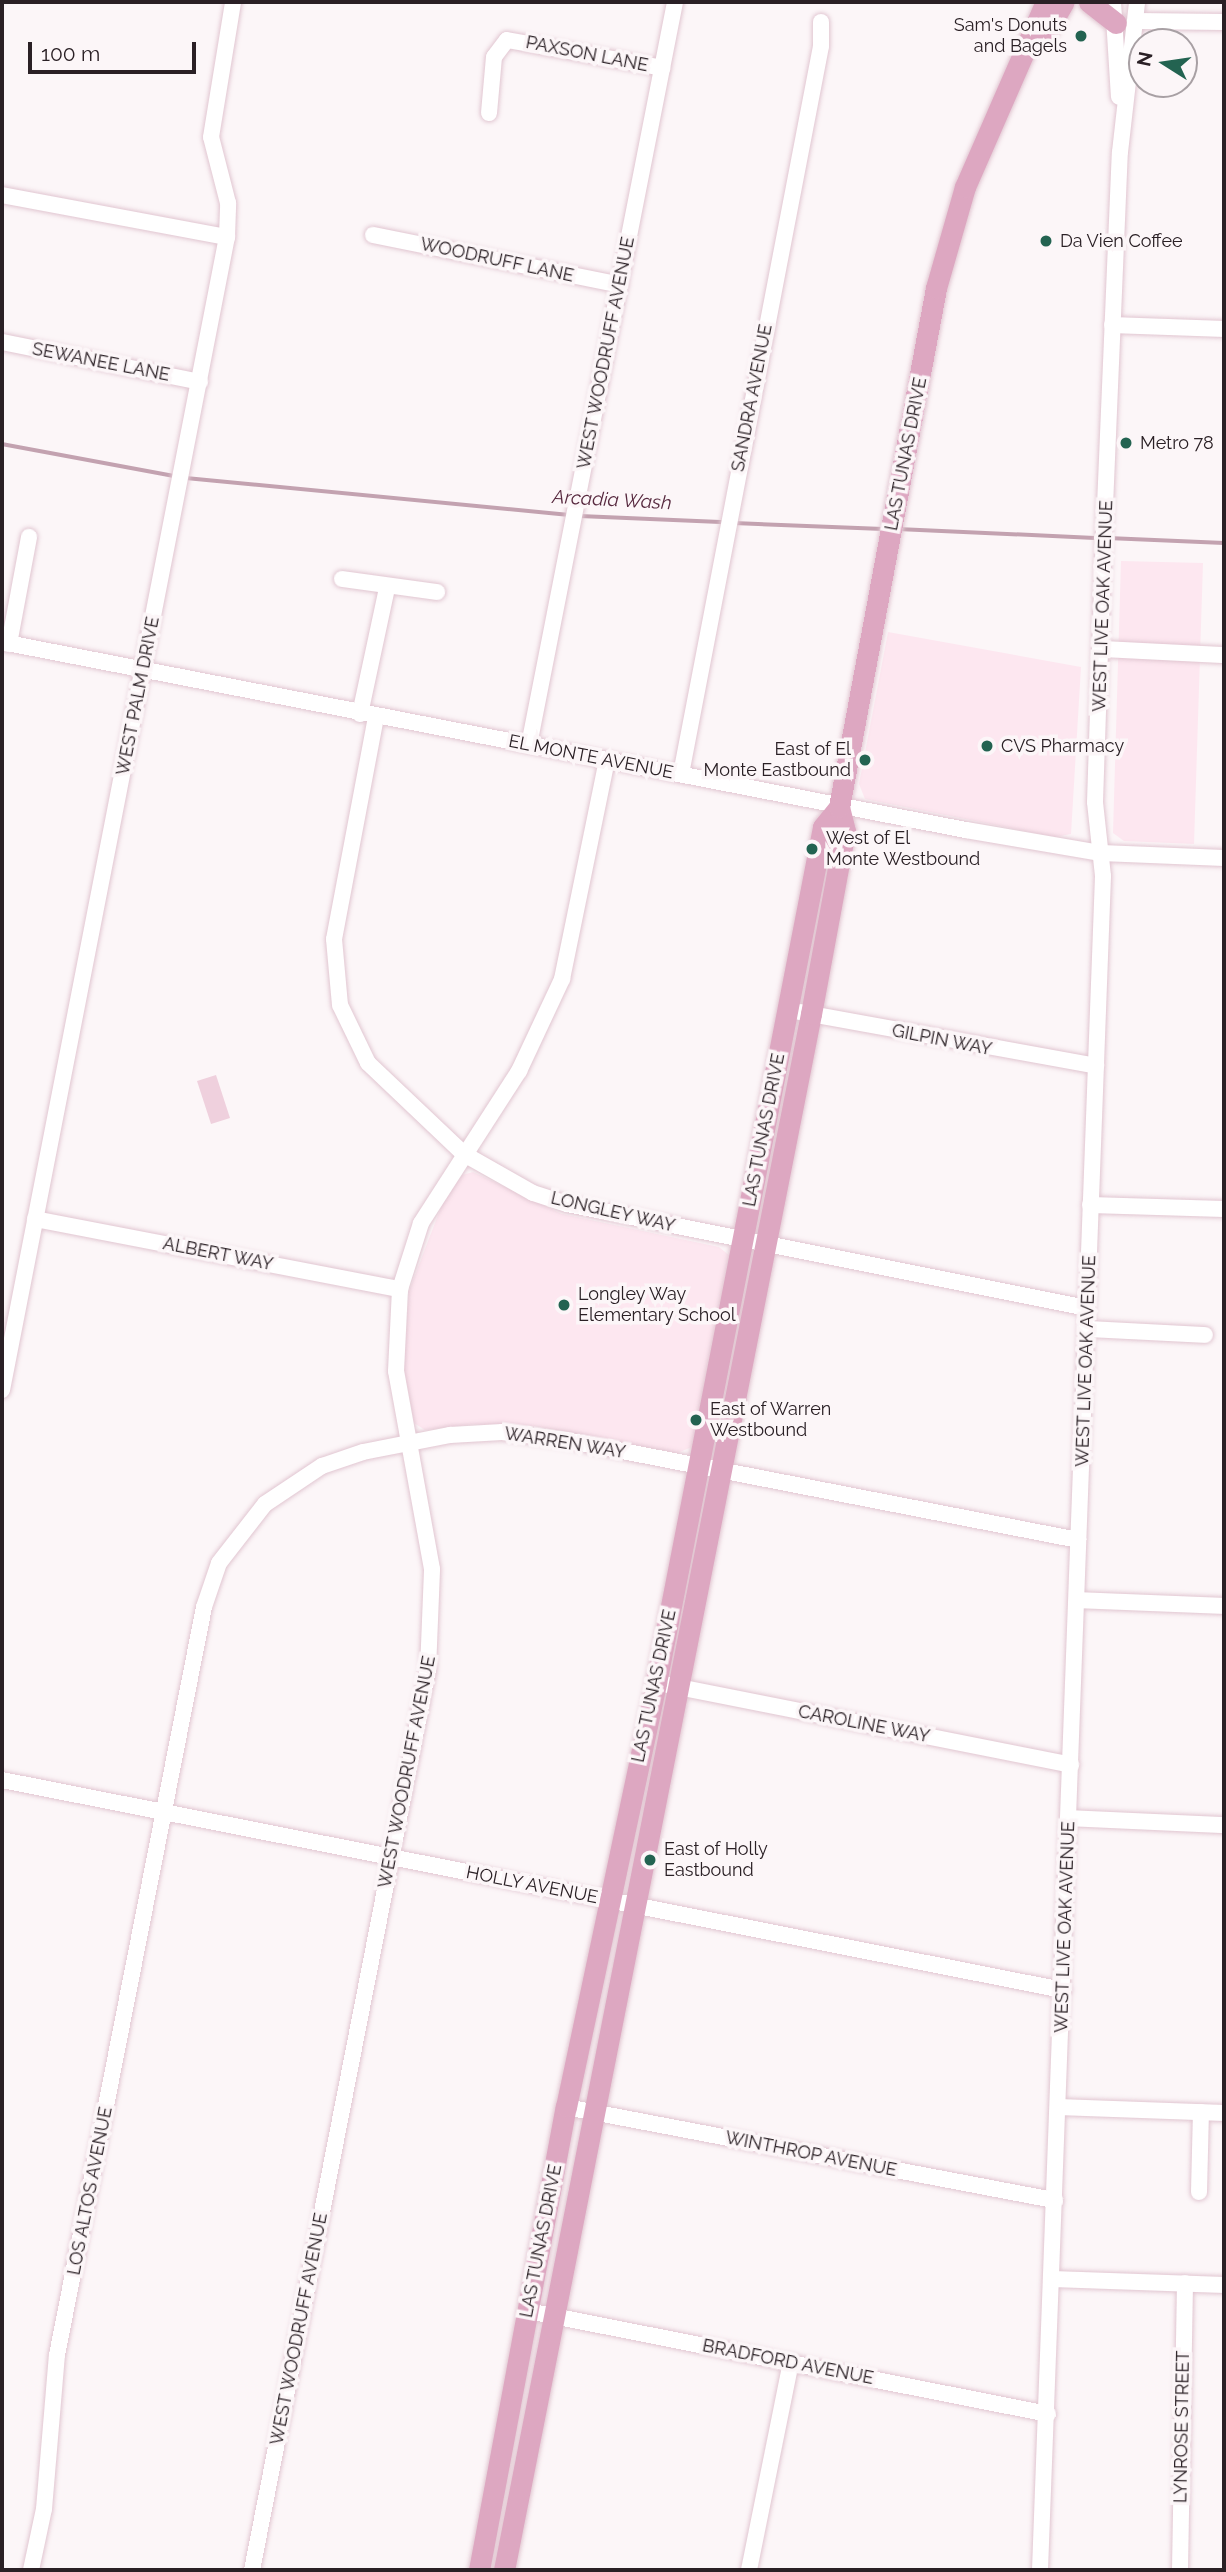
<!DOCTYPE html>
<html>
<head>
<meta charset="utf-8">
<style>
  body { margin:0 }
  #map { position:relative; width:1226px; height:2572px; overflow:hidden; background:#fcf6f8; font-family:Raleway,sans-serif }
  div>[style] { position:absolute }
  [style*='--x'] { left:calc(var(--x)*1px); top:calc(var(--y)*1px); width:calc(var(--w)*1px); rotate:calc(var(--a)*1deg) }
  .built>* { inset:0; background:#fde7f0 }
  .green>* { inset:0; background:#efd0dd }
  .stream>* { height:3.5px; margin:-1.75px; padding:0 1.75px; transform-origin:1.75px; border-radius:1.75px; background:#c3a2b0 }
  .roads { filter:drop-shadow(0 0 2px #e1c6d1) drop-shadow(0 0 2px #e1c6d1) }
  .minor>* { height:16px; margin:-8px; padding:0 8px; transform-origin:8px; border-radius:8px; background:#fff }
  .major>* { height:21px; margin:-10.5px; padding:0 10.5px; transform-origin:10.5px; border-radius:10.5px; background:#dda7c1 }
  .dots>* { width:19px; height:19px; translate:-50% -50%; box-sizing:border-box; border:4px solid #fcf6f8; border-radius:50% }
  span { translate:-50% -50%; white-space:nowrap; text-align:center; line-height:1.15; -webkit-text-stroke:7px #fcf6f8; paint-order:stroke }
  .poi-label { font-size:18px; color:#2a2025 }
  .right { translate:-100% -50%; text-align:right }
  .left { translate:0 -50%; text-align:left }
  .street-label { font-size:18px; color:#2a2025 }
  .water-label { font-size:19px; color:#57293f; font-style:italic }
  .frame { position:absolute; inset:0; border:4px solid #2a2025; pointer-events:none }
  .north { position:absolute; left:1128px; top:28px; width:70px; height:70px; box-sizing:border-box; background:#fcf6f8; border:2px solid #a8a0a4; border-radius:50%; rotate:282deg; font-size:19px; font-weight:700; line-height:28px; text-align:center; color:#2a2025 }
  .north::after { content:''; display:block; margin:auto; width:24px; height:32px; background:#236351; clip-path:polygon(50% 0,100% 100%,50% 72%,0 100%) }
  .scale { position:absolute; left:28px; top:42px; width:168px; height:32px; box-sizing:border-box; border:4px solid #2a2025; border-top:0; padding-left:9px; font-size:21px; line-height:24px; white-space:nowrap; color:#2a2025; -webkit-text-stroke:5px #fcf6f8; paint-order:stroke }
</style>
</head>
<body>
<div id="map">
  <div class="built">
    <div style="clip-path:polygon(1121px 561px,1203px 563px,1194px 844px,1124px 841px,1113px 833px)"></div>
    <div style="clip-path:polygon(888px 632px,1081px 667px,1071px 834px,1055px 837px,865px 799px,859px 784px)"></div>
    <div style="clip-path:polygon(473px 1172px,562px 1214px,719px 1247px,730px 1256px,692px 1447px,677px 1453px,535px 1426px,473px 1424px,425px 1430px,414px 1423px,404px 1369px,409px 1291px,443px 1202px,462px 1175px)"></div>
  </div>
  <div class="green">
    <div style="clip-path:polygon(216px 1075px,230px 1118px,211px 1124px,197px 1081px)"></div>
  </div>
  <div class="stream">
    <div style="--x:2;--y:444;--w:176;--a:10.5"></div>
    <div style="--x:186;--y:478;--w:385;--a:5.5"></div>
    <div style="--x:580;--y:516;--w:146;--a:2.4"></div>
    <div style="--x:734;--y:523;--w:149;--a:2.3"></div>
    <div style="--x:898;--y:529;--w:202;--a:2.6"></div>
    <div style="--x:1108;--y:538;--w:116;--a:2.5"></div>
  </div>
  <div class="roads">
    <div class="minor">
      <div style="--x:1113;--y:2;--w:95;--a:86.4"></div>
      <div style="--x:1136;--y:21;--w:88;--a:0.7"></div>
      <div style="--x:489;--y:113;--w:56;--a:-84.9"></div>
      <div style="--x:494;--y:57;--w:21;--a:-53"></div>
      <div style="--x:507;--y:40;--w:158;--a:10.2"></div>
      <div style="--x:2;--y:195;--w:229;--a:10.6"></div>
      <div style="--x:373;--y:235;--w:252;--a:11.4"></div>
      <div style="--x:1112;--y:325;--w:112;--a:2"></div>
      <div style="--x:2;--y:342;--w:202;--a:11.4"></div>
      <div style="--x:342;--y:579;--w:96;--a:7.8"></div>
      <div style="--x:2;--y:642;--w:982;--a:11.04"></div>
      <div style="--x:966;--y:830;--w:137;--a:9.7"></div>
      <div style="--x:1101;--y:853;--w:123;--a:2.3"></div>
      <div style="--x:9;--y:644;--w:109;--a:-79.4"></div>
      <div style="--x:1101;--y:649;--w:123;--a:2.8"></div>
      <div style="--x:360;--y:714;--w:129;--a:-77.9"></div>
      <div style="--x:376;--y:717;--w:226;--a:100.7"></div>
      <div style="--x:334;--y:939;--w:66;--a:84.8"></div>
      <div style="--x:340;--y:1005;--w:64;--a:64.2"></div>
      <div style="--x:368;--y:1063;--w:132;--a:43.5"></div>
      <div style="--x:464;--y:1154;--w:79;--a:29.5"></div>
      <div style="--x:533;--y:1193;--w:36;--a:18"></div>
      <div style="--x:567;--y:1204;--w:530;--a:11.31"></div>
      <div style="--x:529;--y:745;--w:757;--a:-78.88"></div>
      <div style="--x:681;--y:774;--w:741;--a:-79.11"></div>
      <div style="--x:821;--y:46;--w:24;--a:-90"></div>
      <div style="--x:800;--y:1012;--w:301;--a:10.3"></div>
      <div style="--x:1090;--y:1205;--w:134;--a:1.7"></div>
      <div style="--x:35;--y:1219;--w:372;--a:10.9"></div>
      <div style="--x:1087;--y:1329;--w:118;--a:2.9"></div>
      <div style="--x:2;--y:1390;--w:1175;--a:-78.96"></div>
      <div style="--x:227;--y:237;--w:34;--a:-88"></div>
      <div style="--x:228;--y:203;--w:68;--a:-104.4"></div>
      <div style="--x:211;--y:137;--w:137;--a:-80.7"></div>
      <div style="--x:1077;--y:1600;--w:147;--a:2.3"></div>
      <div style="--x:668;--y:1685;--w:411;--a:11.2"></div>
      <div style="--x:2;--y:1780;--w:1082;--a:11.2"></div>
      <div style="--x:1069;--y:1818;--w:155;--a:2.6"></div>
      <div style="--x:566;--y:2107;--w:498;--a:10.8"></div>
      <div style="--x:1059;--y:2107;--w:165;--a:2.1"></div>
      <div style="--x:1199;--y:2192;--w:80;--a:-88.6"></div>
      <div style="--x:1053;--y:2279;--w:171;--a:2"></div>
      <div style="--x:528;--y:2311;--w:530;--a:11.2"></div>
      <div style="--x:31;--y:2570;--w:62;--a:-78"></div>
      <div style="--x:44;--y:2509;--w:155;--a:-85.2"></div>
      <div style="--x:57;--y:2355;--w:762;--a:-78.88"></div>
      <div style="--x:204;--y:1607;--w:46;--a:-71.2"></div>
      <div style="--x:219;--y:1563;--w:75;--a:-52.1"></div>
      <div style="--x:265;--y:1504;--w:69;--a:-33.7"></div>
      <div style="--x:322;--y:1466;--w:43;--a:-18.9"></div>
      <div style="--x:363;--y:1452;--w:89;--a:-11.1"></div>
      <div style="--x:450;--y:1435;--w:52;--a:-3.3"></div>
      <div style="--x:502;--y:1432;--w:64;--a:7.1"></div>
      <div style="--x:566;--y:1440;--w:522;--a:11.05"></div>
      <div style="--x:252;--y:2570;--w:917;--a:-78.94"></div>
      <div style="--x:428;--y:1670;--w:101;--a:-87.7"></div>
      <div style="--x:432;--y:1569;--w:201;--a:-100.3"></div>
      <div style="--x:396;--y:1371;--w:82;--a:-87.2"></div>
      <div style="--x:400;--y:1289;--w:69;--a:-72.3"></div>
      <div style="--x:421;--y:1223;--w:181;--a:-57.2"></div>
      <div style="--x:519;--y:1071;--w:102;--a:-64.9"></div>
      <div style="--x:562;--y:979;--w:224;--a:-78.4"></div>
      <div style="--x:749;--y:2570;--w:212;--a:-78.6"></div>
      <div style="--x:1040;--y:2570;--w:1695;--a:-87.87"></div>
      <div style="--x:1103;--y:876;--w:74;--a:-96.2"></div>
      <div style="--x:1095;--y:802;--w:272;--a:-88.1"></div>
      <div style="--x:1104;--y:530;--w:378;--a:-87.6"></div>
      <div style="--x:1120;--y:152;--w:151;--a:-83.5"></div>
      <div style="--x:1180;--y:2570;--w:287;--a:-89"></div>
    </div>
    <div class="major">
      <div style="--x:1089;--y:2;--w:34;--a:38"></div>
      <div style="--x:1044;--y:36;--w:39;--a:-60"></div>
      <div style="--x:479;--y:2570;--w:471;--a:-79.4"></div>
      <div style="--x:566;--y:2107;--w:433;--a:-78"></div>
      <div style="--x:656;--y:1683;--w:872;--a:-78.96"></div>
      <div style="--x:823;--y:827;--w:26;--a:-51"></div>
      <div style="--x:504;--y:2570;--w:1586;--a:-78.84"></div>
      <div style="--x:811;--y:1014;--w:186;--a:-79.5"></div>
      <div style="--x:845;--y:831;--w:25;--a:-104"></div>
      <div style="--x:839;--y:807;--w:528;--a:-79.41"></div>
      <div style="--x:936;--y:288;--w:105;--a:-74"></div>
      <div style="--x:965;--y:187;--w:202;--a:-66.4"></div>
    </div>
  </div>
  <div class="dots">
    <div style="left:1081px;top:36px;background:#236351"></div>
    <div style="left:1046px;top:241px;background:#236351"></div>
    <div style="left:1126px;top:443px;background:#236351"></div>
    <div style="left:987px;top:746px;background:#236351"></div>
    <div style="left:865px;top:760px;background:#236351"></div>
    <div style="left:812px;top:849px;background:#236351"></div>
    <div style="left:564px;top:1305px;background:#236351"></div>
    <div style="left:696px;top:1420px;background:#236351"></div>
    <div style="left:650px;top:1860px;background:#236351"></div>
  </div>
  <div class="poi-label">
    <span class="right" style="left:1067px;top:36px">Sam's Donuts<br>and Bagels</span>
    <span class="left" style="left:1060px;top:241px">Da Vien Coffee</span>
    <span class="left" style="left:1140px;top:443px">Metro 78</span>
    <span class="left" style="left:1001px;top:746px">CVS Pharmacy</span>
    <span class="right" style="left:851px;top:760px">East of El<br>Monte Eastbound</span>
    <span class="left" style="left:826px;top:849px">West of El<br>Monte Westbound</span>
    <span class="left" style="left:578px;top:1305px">Longley Way<br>Elementary School</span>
    <span class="left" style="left:710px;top:1420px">East of Warren<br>Westbound</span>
    <span class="left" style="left:664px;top:1860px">East of Holly<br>Eastbound</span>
  </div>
  <div class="street-label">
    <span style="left:587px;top:54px;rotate:11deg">PAXSON LANE</span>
    <span style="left:497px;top:260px;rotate:12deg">WOODRUFF LANE</span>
    <span style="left:606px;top:353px;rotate:-79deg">WEST WOODRUFF AVENUE</span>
    <span style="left:101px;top:362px;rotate:11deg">SEWANEE LANE</span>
    <span style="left:752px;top:398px;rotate:-79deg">SANDRA AVENUE</span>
    <span style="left:906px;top:454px;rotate:-79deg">LAS TUNAS DRIVE</span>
    <span style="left:1103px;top:606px;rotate:-88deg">WEST LIVE OAK AVENUE</span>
    <span style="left:138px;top:696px;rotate:-79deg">WEST PALM DRIVE</span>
    <span style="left:591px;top:757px;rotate:11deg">EL MONTE AVENUE</span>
    <span style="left:942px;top:1040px;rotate:11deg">GILPIN WAY</span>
    <span style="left:764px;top:1130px;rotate:-79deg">LAS TUNAS DRIVE</span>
    <span style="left:613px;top:1212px;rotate:13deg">LONGLEY WAY</span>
    <span style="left:218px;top:1254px;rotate:11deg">ALBERT WAY</span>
    <span style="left:1086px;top:1361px;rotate:-88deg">WEST LIVE OAK AVENUE</span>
    <span style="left:565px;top:1443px;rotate:9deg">WARREN WAY</span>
    <span style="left:654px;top:1686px;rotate:-78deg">LAS TUNAS DRIVE</span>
    <span style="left:864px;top:1724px;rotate:11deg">CAROLINE WAY</span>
    <span style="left:407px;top:1772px;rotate:-79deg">WEST WOODRUFF AVENUE</span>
    <span style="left:532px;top:1885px;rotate:11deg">HOLLY AVENUE</span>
    <span style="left:1065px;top:1927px;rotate:-88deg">WEST LIVE OAK AVENUE</span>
    <span style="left:811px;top:2154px;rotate:11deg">WINTHROP AVENUE</span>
    <span style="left:90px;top:2191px;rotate:-79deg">LOS ALTOS AVENUE</span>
    <span style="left:541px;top:2241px;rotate:-79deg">LAS TUNAS DRIVE</span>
    <span style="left:299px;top:2329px;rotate:-79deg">WEST WOODRUFF AVENUE</span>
    <span style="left:788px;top:2362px;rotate:11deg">BRADFORD AVENUE</span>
    <span style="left:1182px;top:2427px;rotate:-89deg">LYNROSE STREET</span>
  </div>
  <div class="water-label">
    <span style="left:612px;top:500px;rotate:3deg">Arcadia Wash</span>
  </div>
  <div class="frame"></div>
  <div class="north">N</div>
  <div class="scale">100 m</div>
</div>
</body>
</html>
